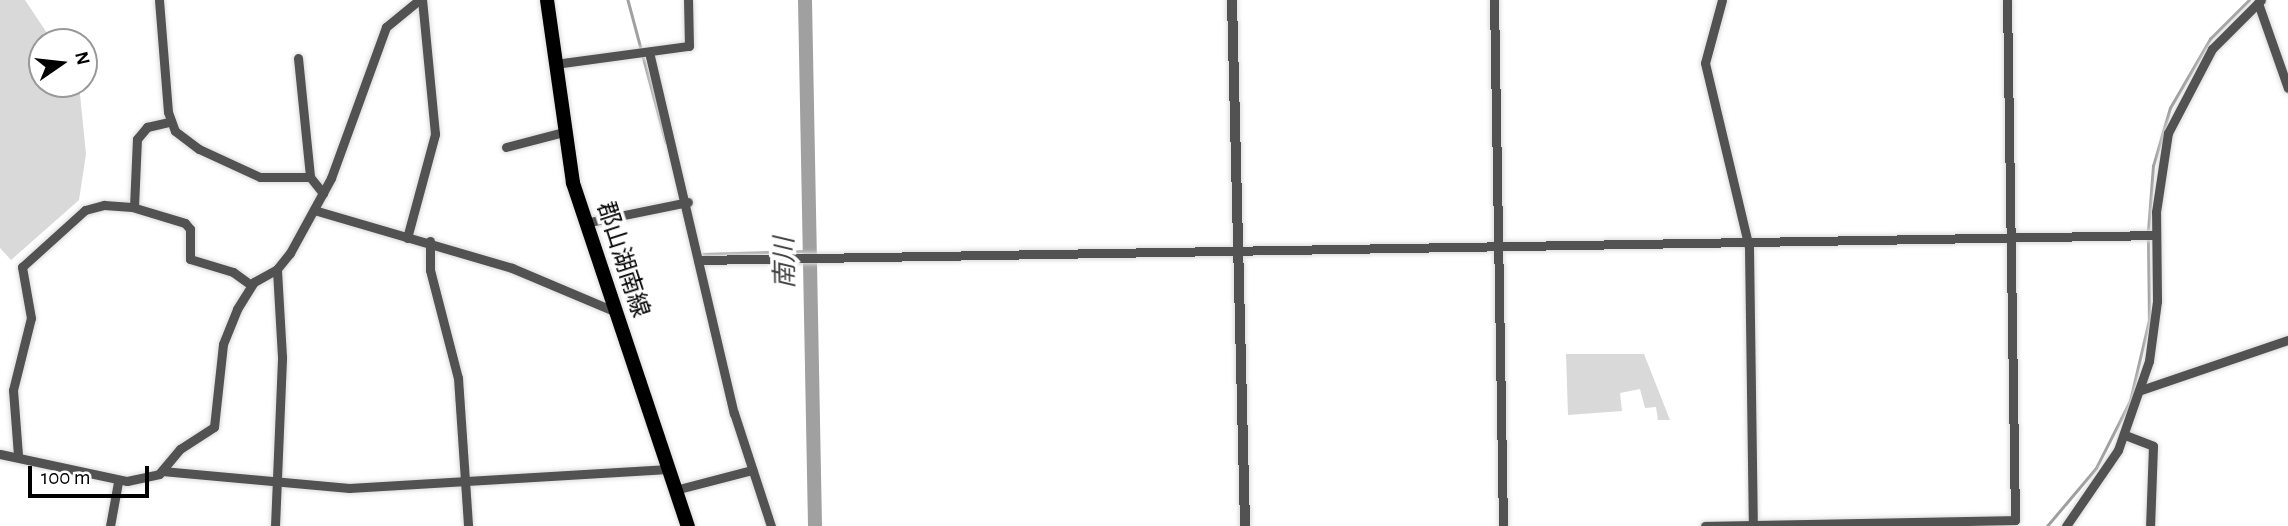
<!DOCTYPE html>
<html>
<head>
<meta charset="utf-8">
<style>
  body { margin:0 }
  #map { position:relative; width:2288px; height:526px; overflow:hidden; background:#fff; font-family:"Alegreya Sans","Noto Sans JP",sans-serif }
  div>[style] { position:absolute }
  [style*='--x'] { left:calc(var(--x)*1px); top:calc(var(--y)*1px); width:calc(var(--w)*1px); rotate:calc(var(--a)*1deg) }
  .green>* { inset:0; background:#d9d9d9 }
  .stream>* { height:2.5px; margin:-1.25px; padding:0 1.25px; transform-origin:1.25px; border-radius:1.25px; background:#a0a0a0 }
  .river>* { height:14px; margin:-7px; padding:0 7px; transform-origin:7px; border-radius:7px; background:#a0a0a0 }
  .roads { filter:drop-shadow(0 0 2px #dbdbdb) drop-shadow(0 0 2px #dbdbdb) }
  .minor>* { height:9px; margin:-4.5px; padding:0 4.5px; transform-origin:4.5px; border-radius:4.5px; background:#525252 }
  .tertiary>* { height:10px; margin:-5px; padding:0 5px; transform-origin:5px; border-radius:5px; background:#525252 }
  .primary>* { height:14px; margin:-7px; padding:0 7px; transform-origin:7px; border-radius:7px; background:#000 }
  span { translate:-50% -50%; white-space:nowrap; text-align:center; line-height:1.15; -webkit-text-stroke:7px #fff; paint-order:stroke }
  .street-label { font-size:24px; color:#000 }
  .water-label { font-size:26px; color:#414141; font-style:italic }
  .north { position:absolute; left:28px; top:28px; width:70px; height:70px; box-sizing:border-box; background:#fff; border:2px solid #999; border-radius:50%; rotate:76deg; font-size:19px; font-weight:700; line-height:28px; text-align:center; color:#000 }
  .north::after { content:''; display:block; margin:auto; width:24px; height:32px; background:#000; clip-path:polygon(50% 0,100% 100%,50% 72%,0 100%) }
  .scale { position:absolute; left:28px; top:466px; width:121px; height:32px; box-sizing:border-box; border:4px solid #000; border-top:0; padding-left:9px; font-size:21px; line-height:24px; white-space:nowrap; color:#000; -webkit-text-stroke:5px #fff; paint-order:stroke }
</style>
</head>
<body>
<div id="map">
  <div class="green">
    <div style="clip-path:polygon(0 0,25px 0,53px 42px,42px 42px,42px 84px,79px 84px,86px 154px,79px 200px,11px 260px,0 248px)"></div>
    <div style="clip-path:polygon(1566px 354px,1644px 354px,1670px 420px,1658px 420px,1656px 407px,1645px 408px,1640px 389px,1620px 393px,1622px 411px,1568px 415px)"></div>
  </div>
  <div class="stream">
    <div style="--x:628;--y:0;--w:147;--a:75"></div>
    <div style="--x:2148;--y:231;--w:65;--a:-85.6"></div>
    <div style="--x:2153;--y:166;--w:60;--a:-73.7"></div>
    <div style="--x:2170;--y:108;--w:80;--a:-59.9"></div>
    <div style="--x:2210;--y:39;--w:55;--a:-45"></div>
    <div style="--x:703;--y:254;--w:106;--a:-1.6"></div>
    <div style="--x:2047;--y:526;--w:76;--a:-49.8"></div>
    <div style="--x:2096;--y:468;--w:75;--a:-63.1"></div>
    <div style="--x:2130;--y:401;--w:83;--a:-76.8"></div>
    <div style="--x:2149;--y:320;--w:83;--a:-90.7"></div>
  </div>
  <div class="river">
    <div style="--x:805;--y:0;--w:526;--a:88.91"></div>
  </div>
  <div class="roads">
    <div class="minor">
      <div style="--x:159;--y:0;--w:112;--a:85.4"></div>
      <div style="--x:168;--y:112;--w:20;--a:70"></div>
      <div style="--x:175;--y:131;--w:30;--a:37"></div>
      <div style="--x:199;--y:149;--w:67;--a:24.7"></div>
      <div style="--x:260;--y:177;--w:50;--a:0"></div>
      <div style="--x:1494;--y:0;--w:526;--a:89.02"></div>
      <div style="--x:1722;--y:0;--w:65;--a:105.1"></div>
      <div style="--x:1705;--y:63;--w:190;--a:76.6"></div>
      <div style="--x:1749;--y:248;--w:278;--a:89.2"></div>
      <div style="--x:2258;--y:3;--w:90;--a:70.6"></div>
      <div style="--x:649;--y:52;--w:371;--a:76.8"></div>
      <div style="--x:734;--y:413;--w:119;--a:71.9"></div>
      <div style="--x:298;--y:58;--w:120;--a:84.2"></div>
      <div style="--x:310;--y:177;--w:21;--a:51"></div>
      <div style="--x:555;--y:64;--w:135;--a:-7.7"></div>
      <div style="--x:689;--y:46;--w:46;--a:-91.2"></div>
      <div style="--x:506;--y:147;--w:60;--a:-14.5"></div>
      <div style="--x:134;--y:207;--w:68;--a:-87.5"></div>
      <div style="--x:137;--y:139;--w:16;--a:-50"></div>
      <div style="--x:147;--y:127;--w:23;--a:-13"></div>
      <div style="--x:314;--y:210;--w:206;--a:16.3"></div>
      <div style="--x:512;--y:268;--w:111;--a:22.9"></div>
      <div style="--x:585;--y:223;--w:105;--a:-11.5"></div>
      <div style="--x:407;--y:238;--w:108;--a:-74.9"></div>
      <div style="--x:435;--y:134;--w:135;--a:-95.5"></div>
      <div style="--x:430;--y:241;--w:29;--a:90"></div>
      <div style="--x:430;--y:270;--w:112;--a:75.5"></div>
      <div style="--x:458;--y:378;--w:148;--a:86.1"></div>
      <div style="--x:698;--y:260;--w:1457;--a:-0.98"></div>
      <div style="--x:2141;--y:390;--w:155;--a:-18.8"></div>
      <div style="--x:2125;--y:435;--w:30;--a:21"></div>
      <div style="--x:2153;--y:446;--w:80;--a:92.1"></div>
      <div style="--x:0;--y:454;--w:130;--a:12"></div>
      <div style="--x:127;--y:481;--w:33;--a:-12"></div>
      <div style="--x:159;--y:474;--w:33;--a:-50"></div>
      <div style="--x:180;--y:449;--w:40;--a:-32.9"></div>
      <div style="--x:214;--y:427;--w:83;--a:-83.8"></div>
      <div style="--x:223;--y:344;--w:38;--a:-68"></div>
      <div style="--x:237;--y:309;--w:32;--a:-58"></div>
      <div style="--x:254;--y:282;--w:26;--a:-29"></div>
      <div style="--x:277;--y:269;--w:21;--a:-51"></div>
      <div style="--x:290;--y:253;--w:85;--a:-61.3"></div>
      <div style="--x:331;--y:178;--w:161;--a:-70"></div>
      <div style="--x:386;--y:27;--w:43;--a:-39.3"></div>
      <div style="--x:18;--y:455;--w:65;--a:-94.4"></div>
      <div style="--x:13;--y:390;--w:74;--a:-76"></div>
      <div style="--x:31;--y:318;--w:52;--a:-100"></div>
      <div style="--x:22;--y:267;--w:85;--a:-42.1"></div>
      <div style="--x:85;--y:210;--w:20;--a:-15"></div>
      <div style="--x:104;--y:205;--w:28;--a:4"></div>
      <div style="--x:132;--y:207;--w:55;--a:16.8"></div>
      <div style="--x:185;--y:223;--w:8;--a:50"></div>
      <div style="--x:190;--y:229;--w:30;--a:90"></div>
      <div style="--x:190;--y:259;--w:45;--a:16.8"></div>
      <div style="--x:233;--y:272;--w:22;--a:36"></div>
      <div style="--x:162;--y:471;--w:188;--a:5.2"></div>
      <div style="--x:349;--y:488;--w:320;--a:-3.4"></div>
      <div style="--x:675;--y:490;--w:80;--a:-14.6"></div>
      <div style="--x:110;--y:526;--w:45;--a:-79.7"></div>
      <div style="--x:275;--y:526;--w:169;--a:-87.6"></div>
      <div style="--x:282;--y:357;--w:88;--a:-93.3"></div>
      <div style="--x:1705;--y:526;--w:310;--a:-1.1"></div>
      <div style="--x:2015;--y:520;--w:520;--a:-90.88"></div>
      <div style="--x:2066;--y:526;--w:92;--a:-55.6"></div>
      <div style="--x:2118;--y:450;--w:94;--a:-70.8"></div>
      <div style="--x:2149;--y:361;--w:61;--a:-82.4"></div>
      <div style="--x:2157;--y:301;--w:89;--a:-90.6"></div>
      <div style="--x:2156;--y:212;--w:80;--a:-81.4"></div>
      <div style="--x:2168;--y:133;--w:95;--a:-62.4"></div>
      <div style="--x:2212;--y:49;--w:69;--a:-45"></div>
    </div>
    <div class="tertiary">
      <div style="--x:1232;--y:0;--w:526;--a:88.58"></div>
    </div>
    <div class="primary">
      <div style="--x:547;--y:0;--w:185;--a:81.9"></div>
      <div style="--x:573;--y:183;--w:362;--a:71.5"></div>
    </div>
  </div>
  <div class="street-label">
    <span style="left:622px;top:260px;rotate:72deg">郡山湖南線</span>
  </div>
  <div class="water-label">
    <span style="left:786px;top:263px;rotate:-91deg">南川</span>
  </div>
  <div class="north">N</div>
  <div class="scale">100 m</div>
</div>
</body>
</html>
